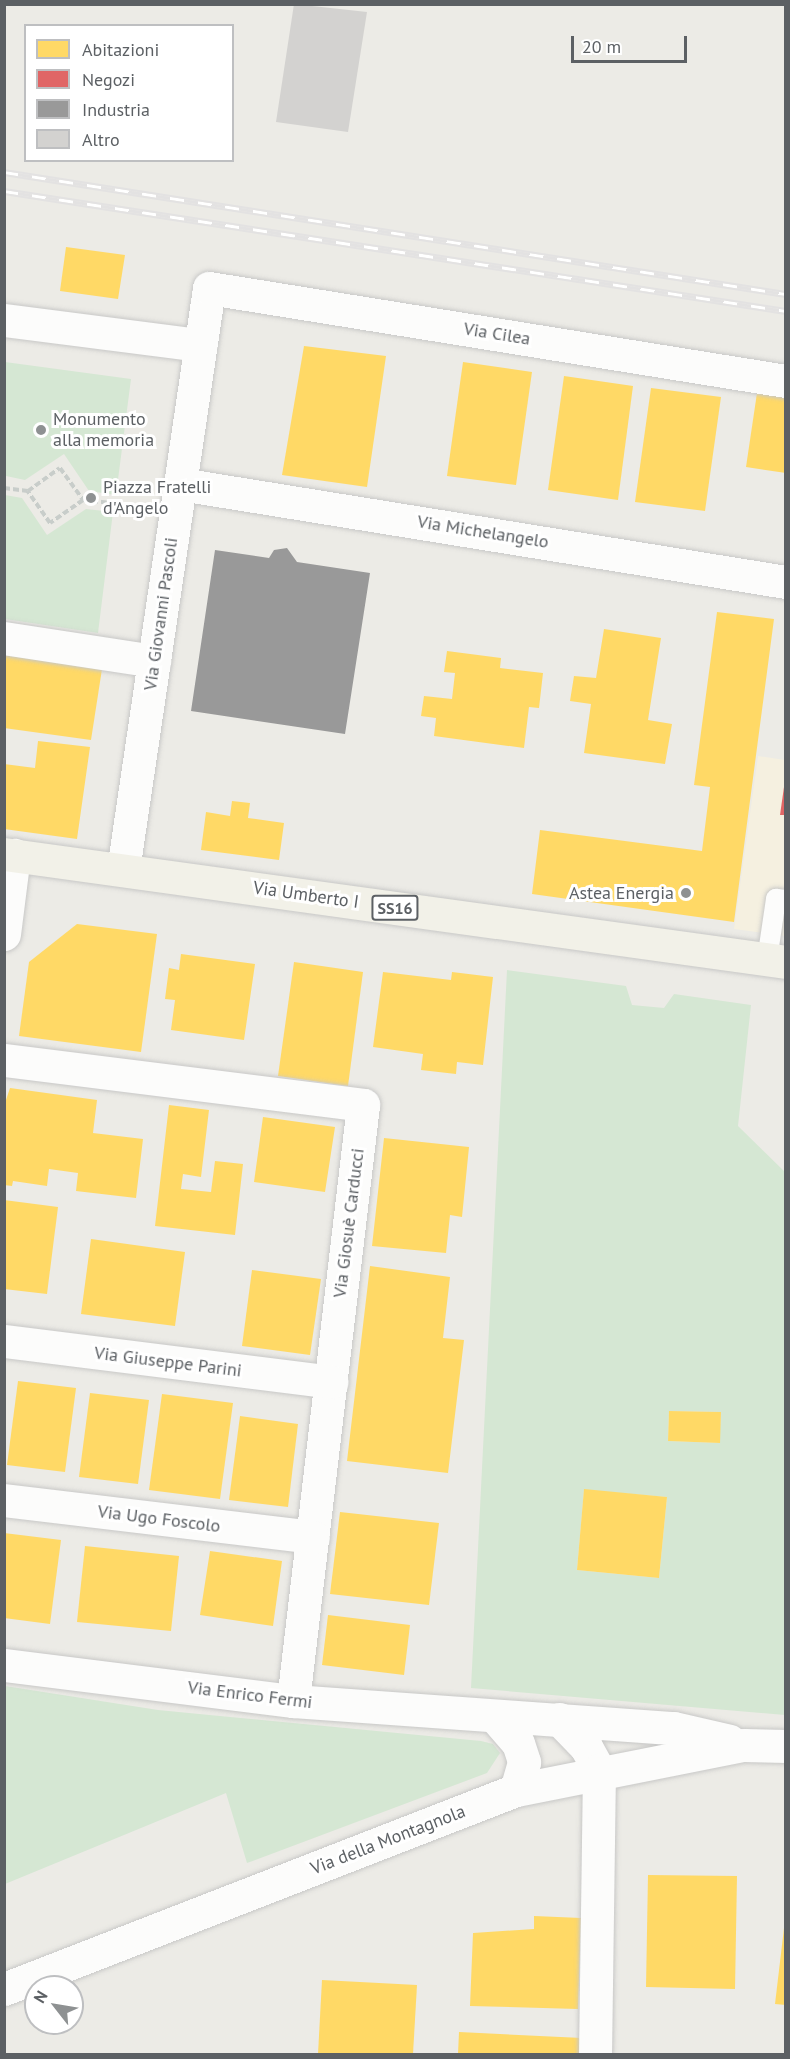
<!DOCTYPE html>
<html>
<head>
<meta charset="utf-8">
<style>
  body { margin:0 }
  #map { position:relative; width:790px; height:2059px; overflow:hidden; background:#ecebe6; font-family:"PT Sans",sans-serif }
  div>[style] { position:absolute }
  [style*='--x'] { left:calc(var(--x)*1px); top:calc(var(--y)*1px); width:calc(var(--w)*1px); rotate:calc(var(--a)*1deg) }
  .commercial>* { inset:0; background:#f5f0e0 }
  .green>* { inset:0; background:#d5e7d3 }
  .homes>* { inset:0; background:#ffd966 }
  .shops>* { inset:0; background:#e06666 }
  .industry>* { inset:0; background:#999 }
  .building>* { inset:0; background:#d3d2d0 }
  .path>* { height:4px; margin-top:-2px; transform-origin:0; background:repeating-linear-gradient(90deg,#c8cdca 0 6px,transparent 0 9px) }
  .roads { filter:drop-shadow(0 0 2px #c8c8c7) drop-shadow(0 0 2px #c8c8c7) }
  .lane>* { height:20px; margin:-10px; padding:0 10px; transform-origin:10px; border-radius:10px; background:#fcfcfb }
  .street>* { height:33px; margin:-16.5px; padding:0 16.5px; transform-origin:16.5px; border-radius:16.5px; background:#fcfcfb }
  .primary>* { height:33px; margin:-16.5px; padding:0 16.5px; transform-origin:16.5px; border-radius:16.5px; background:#f2f1e8 }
  .rail>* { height:7px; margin-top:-3.5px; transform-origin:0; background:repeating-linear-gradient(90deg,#fff 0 14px,#e3e2e2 0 28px); box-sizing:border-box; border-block:2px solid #e3e2e2 }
  .dots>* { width:16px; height:16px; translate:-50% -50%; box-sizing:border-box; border:3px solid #fff; border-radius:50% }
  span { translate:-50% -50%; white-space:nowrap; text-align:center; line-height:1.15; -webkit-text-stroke:6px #fff; paint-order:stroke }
  .shield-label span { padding:2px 4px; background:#fff; border:2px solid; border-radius:4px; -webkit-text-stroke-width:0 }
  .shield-label { font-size:16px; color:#5c6064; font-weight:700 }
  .street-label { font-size:18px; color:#5c6064 }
  .poi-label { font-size:18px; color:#5c6064 }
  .left { translate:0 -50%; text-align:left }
  .right { translate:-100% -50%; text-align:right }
  .frame { position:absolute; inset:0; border:6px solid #5c6064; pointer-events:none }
  .legend { position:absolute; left:24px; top:24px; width:210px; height:138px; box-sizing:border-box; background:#fff; border:2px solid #bebfc1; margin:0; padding:8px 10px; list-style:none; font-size:18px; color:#5c6064 }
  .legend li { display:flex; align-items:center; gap:12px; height:30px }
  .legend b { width:30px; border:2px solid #bebfc1 }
  .north { position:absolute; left:24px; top:1975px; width:60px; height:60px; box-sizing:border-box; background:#fff; border:2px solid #bebfc1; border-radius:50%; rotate:301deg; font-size:16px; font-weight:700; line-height:24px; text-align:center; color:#5c6064 }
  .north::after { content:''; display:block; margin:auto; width:21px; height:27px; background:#8e9192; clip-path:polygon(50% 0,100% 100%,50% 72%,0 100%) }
  .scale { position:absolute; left:571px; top:36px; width:116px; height:27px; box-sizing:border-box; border:3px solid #5c6064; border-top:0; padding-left:8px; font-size:18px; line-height:21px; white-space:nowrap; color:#5c6064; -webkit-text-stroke:4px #fff; paint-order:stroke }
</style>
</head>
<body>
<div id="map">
  <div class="commercial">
    <div style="clip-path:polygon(758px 756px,785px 760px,785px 936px,734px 929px)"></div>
  </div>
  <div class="green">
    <div style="clip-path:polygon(5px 362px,131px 379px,116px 495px,89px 491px,64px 454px,25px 480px,6px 476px)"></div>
    <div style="clip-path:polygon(5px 495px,22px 498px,47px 535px,86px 509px,113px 512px,98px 633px,5px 619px)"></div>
    <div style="clip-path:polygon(evenodd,507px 970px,626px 986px,632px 1005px,664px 1008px,674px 994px,751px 1005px,738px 1126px,786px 1173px,785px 1715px,471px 1688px,507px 970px,669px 1411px,721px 1412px,719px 1443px,668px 1441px,669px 1411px,507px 970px,584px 1490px,667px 1497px,659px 1578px,577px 1570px,584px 1490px)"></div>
    <div style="clip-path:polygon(5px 1686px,158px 1710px,481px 1741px,493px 1744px,500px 1753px,487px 1773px,247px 1863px,226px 1793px,5px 1884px)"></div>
  </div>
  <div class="homes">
    <div style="clip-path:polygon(66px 247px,125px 255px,118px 299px,60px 291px)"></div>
    <div style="clip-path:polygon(304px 346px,386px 356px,367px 487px,282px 475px)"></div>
    <div style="clip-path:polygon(463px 362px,532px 372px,516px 485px,447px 476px)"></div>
    <div style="clip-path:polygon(564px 376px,633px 386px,618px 500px,548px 490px)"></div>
    <div style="clip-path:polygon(651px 388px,721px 397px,705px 511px,635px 502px)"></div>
    <div style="clip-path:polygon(757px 393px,786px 397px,786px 473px,746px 467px)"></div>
    <div style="clip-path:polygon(717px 612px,774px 619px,734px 922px,532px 894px,540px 830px,702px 851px,710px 787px,694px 785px)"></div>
    <div style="clip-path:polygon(604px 629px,661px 638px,648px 720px,672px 724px,665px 764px,584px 753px,591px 704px,570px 701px,574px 676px,596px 678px)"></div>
    <div style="clip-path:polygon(447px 651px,501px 658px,500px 668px,543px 673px,539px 708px,529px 707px,524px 748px,434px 736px,436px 718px,421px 716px,424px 696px,452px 699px,455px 673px,444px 672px)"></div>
    <div style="clip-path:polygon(4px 655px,102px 669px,91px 740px,4px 728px)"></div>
    <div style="clip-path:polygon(38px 741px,90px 747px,77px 839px,4px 829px,4px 764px,35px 768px)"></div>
    <div style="clip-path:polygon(232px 801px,250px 803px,248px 818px,284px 823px,279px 860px,201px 850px,206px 812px,230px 816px)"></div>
    <div style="clip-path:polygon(77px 924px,157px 934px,141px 1052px,19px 1036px,29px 962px)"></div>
    <div style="clip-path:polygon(181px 954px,255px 964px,244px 1040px,171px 1030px,175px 1000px,165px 999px,169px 968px,179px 970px)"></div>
    <div style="clip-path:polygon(294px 962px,363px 972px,348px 1086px,278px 1076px)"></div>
    <div style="clip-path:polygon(383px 972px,451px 980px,452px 972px,493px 977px,483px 1065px,457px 1062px,456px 1074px,421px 1070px,423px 1054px,373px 1047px)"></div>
    <div style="clip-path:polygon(10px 1088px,97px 1100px,93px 1133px,143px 1139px,136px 1198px,76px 1191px,78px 1173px,49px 1169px,47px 1186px,13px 1181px,12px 1186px,4px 1185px,4px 1106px)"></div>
    <div style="clip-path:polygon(169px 1105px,209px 1110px,201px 1177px,183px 1174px,181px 1189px,211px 1192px,215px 1161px,243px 1164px,235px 1235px,155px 1226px)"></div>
    <div style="clip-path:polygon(263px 1117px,335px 1127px,325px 1192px,254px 1182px)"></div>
    <div style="clip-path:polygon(384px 1138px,469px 1147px,462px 1217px,450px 1215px,446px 1253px,372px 1246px)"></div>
    <div style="clip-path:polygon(4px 1200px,58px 1207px,47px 1294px,4px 1289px)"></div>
    <div style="clip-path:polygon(91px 1239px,185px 1252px,175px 1326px,81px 1314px)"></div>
    <div style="clip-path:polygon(370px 1266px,450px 1277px,443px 1338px,464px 1340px,448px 1473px,347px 1461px)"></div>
    <div style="clip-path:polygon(252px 1270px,321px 1279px,310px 1355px,242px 1346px)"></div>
    <div style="clip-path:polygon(18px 1381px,76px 1388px,65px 1472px,7px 1465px)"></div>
    <div style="clip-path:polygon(90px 1393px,149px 1400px,138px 1484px,79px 1477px)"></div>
    <div style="clip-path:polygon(162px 1394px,233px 1403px,220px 1499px,149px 1490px)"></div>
    <div style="clip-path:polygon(669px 1411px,721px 1412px,720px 1443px,668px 1441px)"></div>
    <div style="clip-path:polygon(240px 1416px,298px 1424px,288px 1507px,229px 1500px)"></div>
    <div style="clip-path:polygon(584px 1489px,667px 1497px,659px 1578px,577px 1570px)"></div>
    <div style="clip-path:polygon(340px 1512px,439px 1523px,429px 1605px,330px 1594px)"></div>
    <div style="clip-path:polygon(4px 1533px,61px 1540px,50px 1624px,4px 1618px)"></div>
    <div style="clip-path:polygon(85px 1546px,179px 1556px,171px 1631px,77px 1622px)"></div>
    <div style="clip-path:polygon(210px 1551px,282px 1561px,273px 1626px,200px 1615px)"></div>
    <div style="clip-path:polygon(328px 1615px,410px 1625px,404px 1675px,322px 1665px)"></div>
    <div style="clip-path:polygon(648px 1875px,737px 1876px,735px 1989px,646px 1987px)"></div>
    <div style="clip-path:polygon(534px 1916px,581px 1918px,578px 2009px,470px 2006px,473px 1933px,534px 1929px)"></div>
    <div style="clip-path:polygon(784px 1928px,786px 1929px,786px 2005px,775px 2004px)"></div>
    <div style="clip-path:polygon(322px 1980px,417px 1985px,413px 2054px,318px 2054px)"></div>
    <div style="clip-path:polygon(459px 2032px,582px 2038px,582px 2054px,458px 2054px)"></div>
  </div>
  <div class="shops">
    <div style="clip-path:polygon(784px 787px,786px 787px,786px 815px,780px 815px)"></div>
  </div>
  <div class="industry">
    <div style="clip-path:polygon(287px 548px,297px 562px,370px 573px,345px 734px,191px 711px,215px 550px,269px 558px,274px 550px)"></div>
  </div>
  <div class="building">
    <div style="clip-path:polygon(294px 4px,367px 12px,348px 132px,276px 122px)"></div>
  </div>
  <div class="path">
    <div style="--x:4;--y:488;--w:24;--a:7"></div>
    <div style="--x:28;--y:491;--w:39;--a:-36"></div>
    <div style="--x:60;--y:468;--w:39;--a:54"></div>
    <div style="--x:83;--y:500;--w:40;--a:145.1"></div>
    <div style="--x:50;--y:523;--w:39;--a:-125"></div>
    <div style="--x:83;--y:500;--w:38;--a:6"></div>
  </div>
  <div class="roads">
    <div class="lane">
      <div style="--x:767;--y:960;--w:62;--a:-81.6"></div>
      <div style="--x:776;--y:899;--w:10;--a:6"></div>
    </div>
    <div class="street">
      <div style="--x:4;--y:320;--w:198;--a:7.3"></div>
      <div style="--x:180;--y:484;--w:614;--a:9.19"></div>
      <div style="--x:4;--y:638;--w:152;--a:8.7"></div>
      <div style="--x:123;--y:870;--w:588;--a:-81.59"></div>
      <div style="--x:209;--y:288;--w:584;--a:9.16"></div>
      <div style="--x:4;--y:934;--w:80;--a:-82.8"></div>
      <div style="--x:4;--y:1060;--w:362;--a:7.1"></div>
      <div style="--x:363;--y:1105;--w:600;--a:96.7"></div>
      <div style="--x:4;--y:1341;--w:330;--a:7.1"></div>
      <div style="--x:4;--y:1500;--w:311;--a:6.8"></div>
      <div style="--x:4;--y:1665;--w:291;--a:7.1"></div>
      <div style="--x:293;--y:1701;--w:382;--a:4.1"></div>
      <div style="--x:674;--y:1728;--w:57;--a:13.1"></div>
      <div style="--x:496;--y:1718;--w:33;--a:49"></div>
      <div style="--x:518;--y:1743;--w:20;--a:72"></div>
      <div style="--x:524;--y:1762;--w:29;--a:106"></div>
      <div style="--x:559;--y:1719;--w:39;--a:46"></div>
      <div style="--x:586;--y:1747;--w:26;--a:61"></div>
      <div style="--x:599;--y:1770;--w:284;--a:90.8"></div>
      <div style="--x:4;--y:1989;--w:549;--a:-21.24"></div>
      <div style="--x:516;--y:1790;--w:232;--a:-11.2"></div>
      <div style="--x:744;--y:1745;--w:42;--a:1.4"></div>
    </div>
    <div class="primary">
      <div style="--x:4;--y:854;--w:789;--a:7.86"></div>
    </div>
  </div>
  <div class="rail">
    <div style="--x:4;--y:172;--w:791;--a:8.87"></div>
    <div style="--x:4;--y:191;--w:791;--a:8.72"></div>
  </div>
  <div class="dots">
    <div style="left:41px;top:430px;background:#8e9192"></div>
    <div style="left:91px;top:498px;background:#8e9192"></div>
    <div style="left:686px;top:893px;background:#8e9192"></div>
  </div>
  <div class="shield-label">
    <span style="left:395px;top:908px">SS16</span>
  </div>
  <div class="street-label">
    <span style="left:497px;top:334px;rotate:9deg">Via Cilea</span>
    <span style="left:483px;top:532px;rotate:9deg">Via Michelangelo</span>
    <span style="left:161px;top:614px;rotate:-82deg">Via Giovanni Pascoli</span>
    <span style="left:306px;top:895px;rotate:8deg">Via Umberto I</span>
    <span style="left:349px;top:1223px;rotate:-83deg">Via Giosuè Carducci</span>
    <span style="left:168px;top:1362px;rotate:7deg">Via Giuseppe Parini</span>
    <span style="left:159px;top:1519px;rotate:7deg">Via Ugo Foscolo</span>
    <span style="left:250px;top:1695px;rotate:7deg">Via Enrico Fermi</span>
    <span style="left:388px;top:1840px;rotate:-21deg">Via della Montagnola</span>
  </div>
  <div class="poi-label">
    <span class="left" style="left:53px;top:430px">Monumento<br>alla memoria</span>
    <span class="left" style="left:103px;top:498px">Piazza Fratelli<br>d'Angelo</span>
    <span class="right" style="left:674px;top:893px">Astea Energia</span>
  </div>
  <div class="frame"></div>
  <ul class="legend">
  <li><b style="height:16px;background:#ffd966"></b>Abitazioni</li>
  <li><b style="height:16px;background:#e06666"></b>Negozi</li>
  <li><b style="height:16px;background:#999"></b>Industria</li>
  <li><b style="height:16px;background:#d3d2d0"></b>Altro</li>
  </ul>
  <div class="north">N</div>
  <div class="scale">20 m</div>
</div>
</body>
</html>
